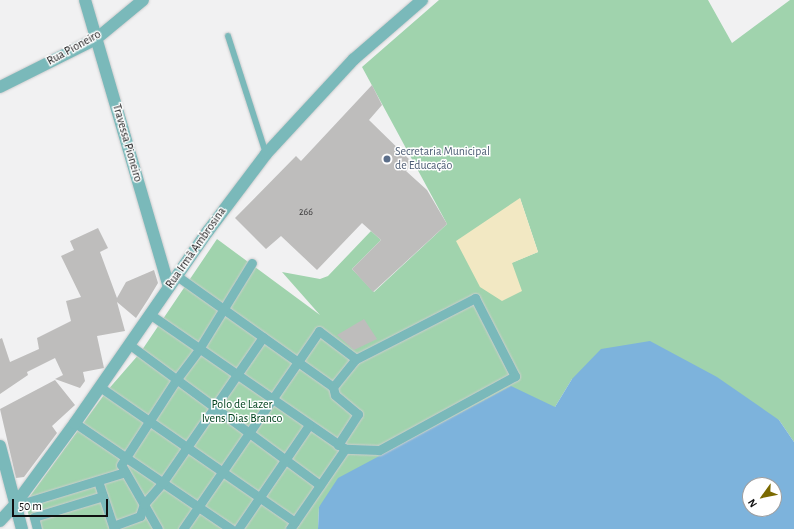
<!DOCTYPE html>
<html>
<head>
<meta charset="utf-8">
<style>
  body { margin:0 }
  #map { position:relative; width:794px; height:529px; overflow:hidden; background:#f1f1f2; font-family:"Alegreya Sans",sans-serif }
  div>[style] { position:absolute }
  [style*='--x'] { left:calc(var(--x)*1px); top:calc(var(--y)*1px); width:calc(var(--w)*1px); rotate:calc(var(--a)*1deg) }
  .green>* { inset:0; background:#a0d3ad }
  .sand>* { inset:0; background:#f2e8c3 }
  .water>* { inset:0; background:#7db3dc }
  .building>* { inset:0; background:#bebdbc }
  .roads { filter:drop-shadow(0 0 1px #cdcdce) drop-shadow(0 0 1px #cdcdce) }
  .service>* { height:6px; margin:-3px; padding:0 3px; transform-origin:3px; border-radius:3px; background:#7ab9ba }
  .pedestrian>* { height:9px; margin:-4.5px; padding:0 4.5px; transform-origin:4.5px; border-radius:4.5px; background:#7ab9ba }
  .minor>* { height:12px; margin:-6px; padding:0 6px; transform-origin:6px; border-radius:6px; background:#7ab9ba }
  .dots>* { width:11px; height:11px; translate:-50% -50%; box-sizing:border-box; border:2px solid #fff; border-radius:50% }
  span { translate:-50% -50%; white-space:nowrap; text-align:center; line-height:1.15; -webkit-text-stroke:3px #fff; paint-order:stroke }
  .number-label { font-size:10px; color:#3c3b3c }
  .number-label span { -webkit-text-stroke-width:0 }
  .street-label { font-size:12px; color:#101011 }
  .service-label { font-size:12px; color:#4e5e75 }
  .left { translate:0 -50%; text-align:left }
  .park-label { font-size:12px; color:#00431e }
  .north { position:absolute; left:742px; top:477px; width:40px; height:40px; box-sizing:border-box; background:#fff; border:1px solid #9f9fa0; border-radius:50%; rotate:237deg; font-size:11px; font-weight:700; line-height:16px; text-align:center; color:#101011 }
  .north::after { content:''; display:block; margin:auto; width:14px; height:18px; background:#7b6a01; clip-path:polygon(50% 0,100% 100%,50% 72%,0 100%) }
  .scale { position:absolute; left:12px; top:499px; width:96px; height:18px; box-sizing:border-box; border:2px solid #101011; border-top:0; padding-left:5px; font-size:12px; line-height:14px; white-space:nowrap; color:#101011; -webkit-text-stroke:3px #fff; paint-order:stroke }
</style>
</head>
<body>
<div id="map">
  <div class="green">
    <div style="clip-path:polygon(evenodd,439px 0,708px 0,732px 43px,790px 0,794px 0,794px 442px,779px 420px,572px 379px,555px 407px,319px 507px,318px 529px,33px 529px,25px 503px,106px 392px,140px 353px,217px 239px,320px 315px,282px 272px,320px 279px,328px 276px,371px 231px,381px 240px,352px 269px,374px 292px,447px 224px,362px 67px,439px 0,520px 198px,538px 252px,511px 263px,520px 198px)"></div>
  </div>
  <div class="sand">
    <div style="clip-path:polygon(520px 198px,538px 252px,512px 263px,522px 291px,502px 301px,480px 287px,456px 241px)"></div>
  </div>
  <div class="water">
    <div style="clip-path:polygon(evenodd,650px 341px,717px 377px,779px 420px,794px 442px,794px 529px,318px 529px,319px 507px,338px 478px,511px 386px,555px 407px,572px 379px,601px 349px,650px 341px,750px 485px,774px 485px,774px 509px,750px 509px,750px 485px)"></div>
  </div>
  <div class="building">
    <div style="clip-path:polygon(372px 85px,382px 105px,369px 120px,413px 163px,406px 171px,427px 190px,447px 224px,373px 292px,352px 269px,381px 240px,362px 223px,317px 270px,281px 236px,266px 249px,235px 218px,296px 156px,301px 161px)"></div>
    <div style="clip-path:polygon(98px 228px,108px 248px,100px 252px,117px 298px,126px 282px,154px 270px,158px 283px,149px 298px,136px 318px,117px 302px,125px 331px,97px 336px,104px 368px,83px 372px,85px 381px,80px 388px,55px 379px,63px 375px,55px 358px,27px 372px,28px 375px,0 394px,0 339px,2px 338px,10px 362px,39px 349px,37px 338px,71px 321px,66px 301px,81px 297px,61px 256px,74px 250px,70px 241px)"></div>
    <div style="clip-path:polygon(364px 319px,377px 339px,354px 350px,337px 335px)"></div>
    <div style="clip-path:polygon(55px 380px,75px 405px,52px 426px,57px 433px,24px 477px,16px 478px,0 409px)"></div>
  </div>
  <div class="roads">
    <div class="service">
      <div style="--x:228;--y:36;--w:124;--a:72.1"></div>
    </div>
    <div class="pedestrian">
      <div style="--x:177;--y:276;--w:191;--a:35.4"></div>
      <div style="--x:333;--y:387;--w:36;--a:-51"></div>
      <div style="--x:356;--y:359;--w:134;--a:-27.1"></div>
      <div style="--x:475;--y:298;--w:88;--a:62.9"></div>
      <div style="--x:515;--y:376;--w:155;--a:151.4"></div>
      <div style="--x:379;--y:450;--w:34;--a:-178"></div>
      <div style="--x:345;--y:449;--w:97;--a:124.5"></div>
      <div style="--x:151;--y:315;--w:236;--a:34.6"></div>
      <div style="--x:130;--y:345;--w:236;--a:36.4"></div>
      <div style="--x:100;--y:387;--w:237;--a:34.7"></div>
      <div style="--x:333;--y:387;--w:8;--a:76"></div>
      <div style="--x:335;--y:395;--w:30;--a:40"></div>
      <div style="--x:358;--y:414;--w:37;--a:123"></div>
      <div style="--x:75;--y:423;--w:189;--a:34.2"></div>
      <div style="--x:121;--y:465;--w:101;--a:-57.1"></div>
      <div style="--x:176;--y:380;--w:39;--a:-53"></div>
      <div style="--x:199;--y:349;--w:101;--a:-58.4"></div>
      <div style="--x:123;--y:468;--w:70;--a:60.2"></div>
      <div style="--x:98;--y:481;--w:51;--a:71.6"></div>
      <div style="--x:14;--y:506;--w:116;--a:-17"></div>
      <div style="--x:113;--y:526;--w:29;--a:-20"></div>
      <div style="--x:140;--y:516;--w:13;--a:-72"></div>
      <div style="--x:144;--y:504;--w:29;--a:-49"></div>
      <div style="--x:163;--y:482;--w:176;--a:-55.4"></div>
      <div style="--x:37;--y:529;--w:12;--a:-104"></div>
      <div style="--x:34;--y:517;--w:72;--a:-16.9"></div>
      <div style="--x:183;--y:529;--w:240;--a:-55.5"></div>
      <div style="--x:319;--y:331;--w:46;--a:37.1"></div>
      <div style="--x:238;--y:529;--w:126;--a:-55.7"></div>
    </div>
    <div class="minor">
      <div style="--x:85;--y:0;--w:299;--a:73.7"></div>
      <div style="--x:0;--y:87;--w:107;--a:-26.6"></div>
      <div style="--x:96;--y:39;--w:61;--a:-39.7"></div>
      <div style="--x:0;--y:446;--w:86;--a:75.2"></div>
      <div style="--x:0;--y:521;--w:21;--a:-47"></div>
      <div style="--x:14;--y:506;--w:103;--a:-53.7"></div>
      <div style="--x:75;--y:423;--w:234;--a:-55.3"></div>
      <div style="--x:208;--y:231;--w:96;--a:-53"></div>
      <div style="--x:266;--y:154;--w:129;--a:-47.2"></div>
      <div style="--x:354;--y:59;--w:90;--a:-40.9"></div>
    </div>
  </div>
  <div class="dots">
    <div style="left:387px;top:159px;background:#5c6f8a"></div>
  </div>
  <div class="number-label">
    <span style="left:306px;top:213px">266</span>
  </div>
  <div class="street-label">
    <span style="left:74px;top:48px;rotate:-29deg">Rua Pioneiro</span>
    <span style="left:127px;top:143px;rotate:74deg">Travessa Pioneiro</span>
    <span style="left:196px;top:248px;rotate:-55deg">Rua Irmã Ambrosina</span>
  </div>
  <div class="service-label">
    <span class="left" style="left:395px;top:159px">Secretaria Municipal<br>de Educação</span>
  </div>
  <div class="park-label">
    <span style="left:242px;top:412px">Polo de Lazer<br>Ivens Dias Branco</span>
  </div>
  <div class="north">N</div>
  <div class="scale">50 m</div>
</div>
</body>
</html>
